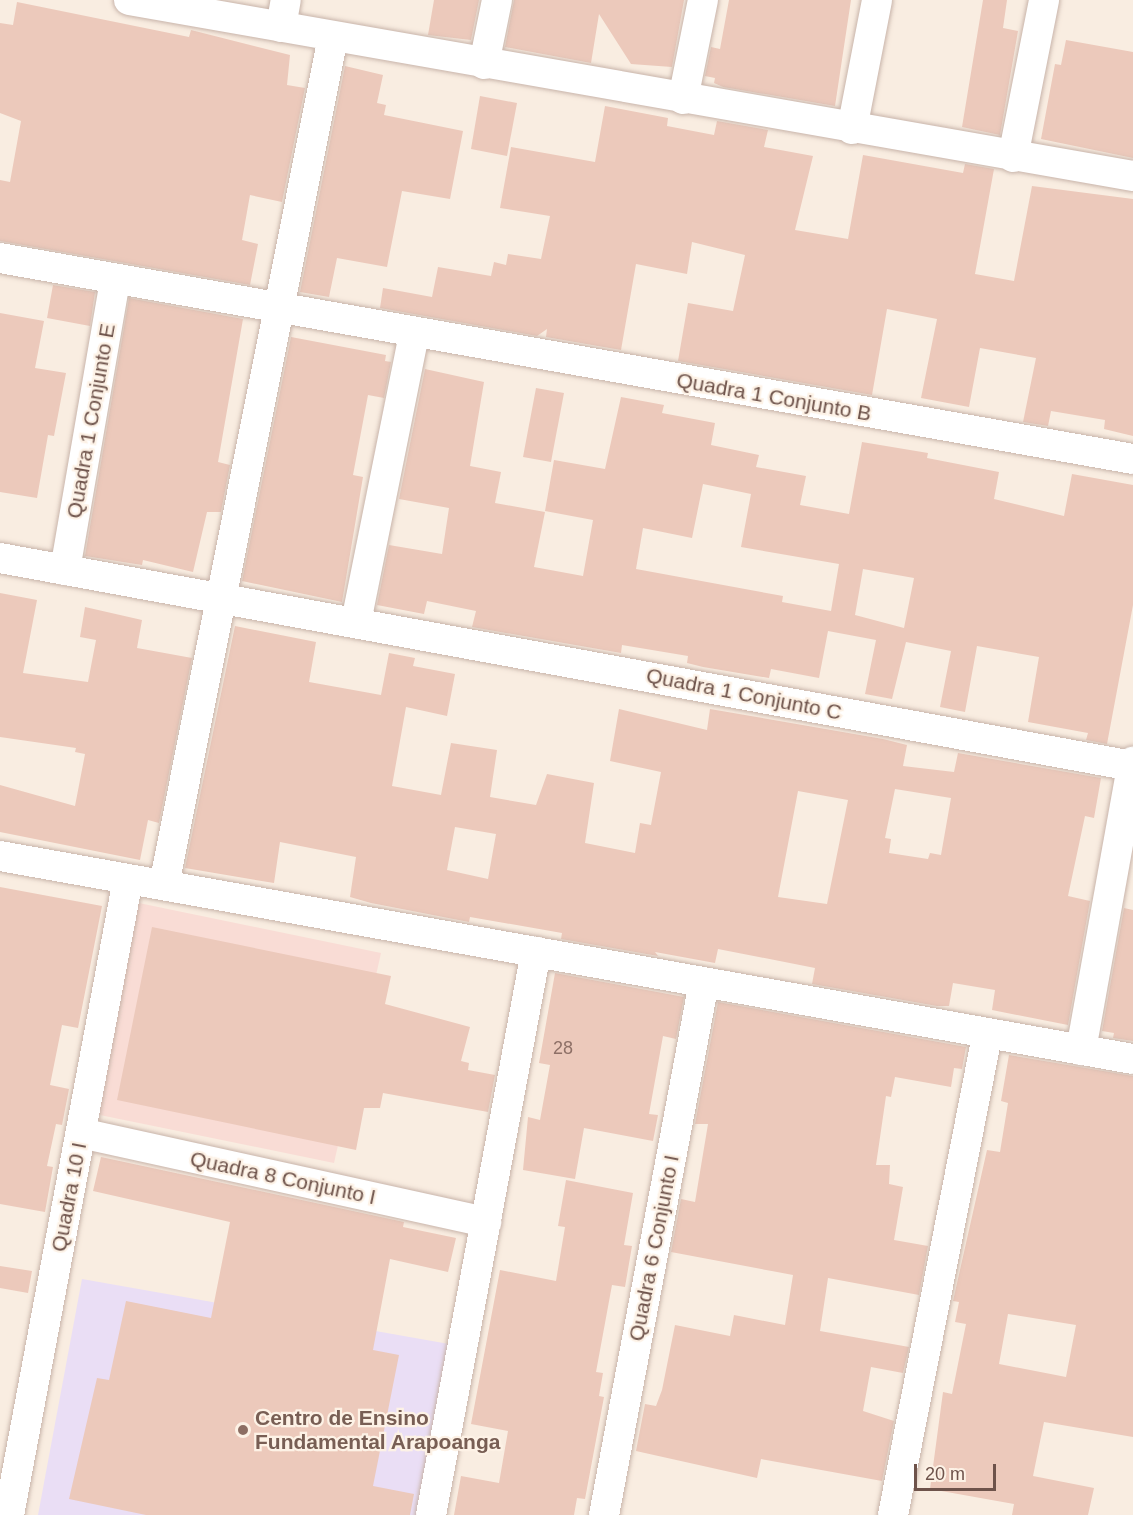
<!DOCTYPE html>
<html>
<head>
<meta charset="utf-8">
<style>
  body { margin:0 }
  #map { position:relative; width:1133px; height:1515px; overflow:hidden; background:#f9ede1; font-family:Arial,sans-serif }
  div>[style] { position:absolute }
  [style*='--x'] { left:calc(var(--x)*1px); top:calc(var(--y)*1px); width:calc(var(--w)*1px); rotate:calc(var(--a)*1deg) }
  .commercial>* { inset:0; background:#f9dcd5 }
  .education>* { inset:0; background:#eadef5 }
  .building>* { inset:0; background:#ecc9bb }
  .roads { filter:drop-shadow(0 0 2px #c8b4aa) drop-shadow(0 0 2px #c8b4aa) }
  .minor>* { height:30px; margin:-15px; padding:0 15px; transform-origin:15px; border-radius:15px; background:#fff }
  .dots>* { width:16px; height:16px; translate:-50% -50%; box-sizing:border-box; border:3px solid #fdf2e6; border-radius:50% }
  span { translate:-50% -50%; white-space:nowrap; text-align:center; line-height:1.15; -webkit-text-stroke:4.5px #fdf2e6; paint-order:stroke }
  .number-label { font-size:18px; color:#8e7067 }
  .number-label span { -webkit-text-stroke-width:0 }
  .street-label { font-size:21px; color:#6e534b }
  .education-label { font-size:21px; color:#785e54; font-weight:700 }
  .left { translate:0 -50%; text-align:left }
  .scale { position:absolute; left:914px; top:1464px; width:82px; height:27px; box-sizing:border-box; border:3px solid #6e534b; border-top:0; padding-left:8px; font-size:18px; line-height:21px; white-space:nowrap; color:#6e534b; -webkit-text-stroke:4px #fdf2e6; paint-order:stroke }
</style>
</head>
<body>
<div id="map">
  <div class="commercial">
    <div style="clip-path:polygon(134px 902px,381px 953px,334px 1163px,95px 1114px)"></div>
  </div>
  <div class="education">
    <div style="clip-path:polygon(82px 1279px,449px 1344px,417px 1515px,38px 1515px)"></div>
  </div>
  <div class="building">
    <div style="clip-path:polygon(434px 0,479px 0,471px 40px,428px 35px)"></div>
    <div style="clip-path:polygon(514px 0,684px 0,672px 67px,631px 64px,599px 14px,591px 63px,505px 47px)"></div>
    <div style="clip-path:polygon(729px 0,851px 0,835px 106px,723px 87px,714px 83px,715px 78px,705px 76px,711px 47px,720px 49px)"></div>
    <div style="clip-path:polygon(983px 0,1007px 0,1003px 28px,1018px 31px,1000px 135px,962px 127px)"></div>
    <div style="clip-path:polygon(17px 2px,189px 37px,191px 30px,290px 55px,287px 85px,305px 88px,282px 202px,250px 195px,242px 240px,258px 244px,250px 285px,0 241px,0 180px,10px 182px,21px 121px,0 113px,0 23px,13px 25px)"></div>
    <div style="clip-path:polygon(1066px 40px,1133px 52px,1133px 158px,1041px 139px,1055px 64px,1061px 65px)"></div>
    <div style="clip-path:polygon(345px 66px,383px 75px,377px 103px,386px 105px,384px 115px,463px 131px,450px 199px,402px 191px,387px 267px,337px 258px,329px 297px,300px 292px)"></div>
    <div style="clip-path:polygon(480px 96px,517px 103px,507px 156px,471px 149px)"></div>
    <div style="clip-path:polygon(605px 106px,668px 118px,667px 126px,714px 135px,717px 121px,768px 130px,764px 147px,813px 156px,795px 230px,848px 239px,863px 155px,963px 173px,965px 164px,994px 169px,975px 274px,1014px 281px,1032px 186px,1133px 199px,1133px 436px,1104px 429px,1105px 420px,1051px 411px,1048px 426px,1023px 422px,1036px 358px,980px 348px,969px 407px,921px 398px,937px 319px,887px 309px,872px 395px,678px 361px,688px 303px,733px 311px,745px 255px,692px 242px,687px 274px,636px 264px,621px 350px,546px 337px,547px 329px,537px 336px,380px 308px,383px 288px,432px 297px,438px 267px,491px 276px,494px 262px,506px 265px,508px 254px,541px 259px,550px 216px,500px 208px,511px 147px,595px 162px)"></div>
    <div style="clip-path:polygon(53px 285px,95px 292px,90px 326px,47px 318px)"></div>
    <div style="clip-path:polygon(129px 298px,243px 319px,218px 462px,230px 465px,221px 512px,207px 512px,193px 572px,143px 560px,142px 565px,85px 556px)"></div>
    <div style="clip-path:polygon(0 313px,44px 321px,35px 368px,66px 373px,54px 436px,48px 435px,37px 498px,0 492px)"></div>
    <div style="clip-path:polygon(291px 337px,386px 355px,385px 361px,391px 362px,384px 398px,368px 395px,353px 475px,363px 477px,342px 602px,242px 581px)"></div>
    <div style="clip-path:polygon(evenodd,425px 369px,484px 382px,470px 466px,501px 472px,495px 503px,545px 512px,534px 567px,583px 576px,593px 520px,545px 511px,554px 460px,605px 469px,621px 397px,664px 405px,662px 413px,715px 423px,711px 445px,759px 455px,756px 467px,806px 476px,800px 505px,849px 514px,862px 442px,928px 453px,927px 458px,999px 472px,994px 499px,1064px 516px,1072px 474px,1133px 485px,1133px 605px,1107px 744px,1086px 740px,1088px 733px,1028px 722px,1039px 657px,977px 646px,965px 712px,940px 707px,951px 651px,906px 642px,892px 699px,865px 694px,876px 640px,828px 631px,819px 678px,771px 669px,769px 678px,703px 667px,687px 663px,688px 656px,622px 645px,621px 653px,472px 627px,476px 611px,427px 601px,424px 614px,377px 605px,389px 545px,442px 554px,449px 508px,399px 499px,425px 369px,703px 484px,751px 494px,741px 547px,839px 564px,831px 611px,782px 602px,783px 596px,636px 569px,643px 528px,692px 538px,703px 484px,425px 369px,863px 569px,914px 578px,904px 628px,855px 615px,863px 569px)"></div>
    <div style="clip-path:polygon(536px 388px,564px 393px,551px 462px,523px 457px)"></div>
    <div style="clip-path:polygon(0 593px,37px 600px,23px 673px,88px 682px,96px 640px,80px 637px,85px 607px,142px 620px,137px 648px,192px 658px,159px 823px,148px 820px,140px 860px,0 832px,0 785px,75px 806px,85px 754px,75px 752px,76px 748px,0 737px)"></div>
    <div style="clip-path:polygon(evenodd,235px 626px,316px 642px,309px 682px,381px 695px,389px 653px,415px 658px,413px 666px,455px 674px,447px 716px,406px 707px,392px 786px,441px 795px,451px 743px,497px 750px,490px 797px,536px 805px,547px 774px,594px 783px,585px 843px,635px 853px,640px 823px,651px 825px,661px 772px,610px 761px,619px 709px,707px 730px,710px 709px,883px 739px,907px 745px,903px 766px,954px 772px,958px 753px,1101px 778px,1094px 818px,1085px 816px,1068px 896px,1090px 901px,1068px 1025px,992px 1010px,995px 990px,953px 983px,949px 1006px,937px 1006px,812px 984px,815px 968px,718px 949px,715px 963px,655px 952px,658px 956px,561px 939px,562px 933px,470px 917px,469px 922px,371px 903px,350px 897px,356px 857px,280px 842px,274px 883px,185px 868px,235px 626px,895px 789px,951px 798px,941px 855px,930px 853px,928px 859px,889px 853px,891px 839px,885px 838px,895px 789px,235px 626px,798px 791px,848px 800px,827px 904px,778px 897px,798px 791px,235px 626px,455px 827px,496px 834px,488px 879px,447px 870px,455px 827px)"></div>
    <div style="clip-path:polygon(0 887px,102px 906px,78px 1028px,62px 1025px,50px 1085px,69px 1089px,62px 1125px,56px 1124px,47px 1166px,53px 1167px,45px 1212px,0 1204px)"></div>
    <div style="clip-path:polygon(1124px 908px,1133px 910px,1133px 1041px,1113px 1038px,1114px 1033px,1102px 1031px)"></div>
    <div style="clip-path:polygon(152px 927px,391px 976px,385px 1004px,470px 1027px,461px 1061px,469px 1063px,468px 1070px,495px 1075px,488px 1112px,383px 1093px,380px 1108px,364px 1108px,356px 1150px,117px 1100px)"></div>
    <div style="clip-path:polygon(555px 973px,684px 997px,676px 1039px,663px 1036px,649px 1114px,658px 1115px,653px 1141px,584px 1128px,575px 1179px,523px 1170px,528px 1117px,540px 1120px,550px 1065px,539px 1063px)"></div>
    <div style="clip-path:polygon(718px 1002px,966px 1047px,962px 1069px,954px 1068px,951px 1087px,895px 1077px,891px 1097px,886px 1096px,876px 1165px,890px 1165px,889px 1184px,903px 1187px,894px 1240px,928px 1246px,919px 1295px,828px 1278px,820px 1331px,909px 1347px,903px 1373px,871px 1367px,863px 1411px,894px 1421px,882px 1481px,761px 1459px,757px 1478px,636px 1451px,645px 1404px,656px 1406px,662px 1390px,675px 1325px,730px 1336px,734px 1315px,785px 1325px,793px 1275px,671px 1252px,681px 1199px,695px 1202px,708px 1124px,695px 1124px)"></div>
    <div style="clip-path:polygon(evenodd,1009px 1055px,1133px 1076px,1133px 1437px,1044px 1422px,1033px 1476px,1094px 1488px,1088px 1515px,1012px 1515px,1014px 1504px,930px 1489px,943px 1392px,952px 1394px,966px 1324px,955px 1322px,959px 1302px,953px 1301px,987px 1150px,1000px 1152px,1008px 1103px,1001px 1101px,1009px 1055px,1008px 1314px,1076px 1325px,1066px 1377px,999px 1364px,1008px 1314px)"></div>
    <div style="clip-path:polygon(101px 1157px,404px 1222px,403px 1227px,456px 1238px,448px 1272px,390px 1259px,373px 1350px,399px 1355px,373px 1486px,414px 1494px,410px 1515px,146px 1515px,69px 1499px,97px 1378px,109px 1380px,126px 1301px,211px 1318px,230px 1222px,93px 1191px)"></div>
    <div style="clip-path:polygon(566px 1180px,633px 1193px,624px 1245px,632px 1246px,625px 1287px,612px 1285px,596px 1372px,603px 1373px,599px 1396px,604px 1397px,585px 1499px,577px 1498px,574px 1515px,454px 1515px,461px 1476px,499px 1483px,508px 1431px,471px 1424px,500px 1270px,556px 1281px,565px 1227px,558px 1226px)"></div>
    <div style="clip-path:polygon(0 1266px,32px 1271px,28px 1293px,0 1288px)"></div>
  </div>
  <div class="roads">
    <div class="minor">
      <div style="--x:129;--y:0;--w:1019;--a:9.94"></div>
      <div style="--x:281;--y:27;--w:27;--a:-80"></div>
      <div style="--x:484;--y:64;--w:65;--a:-78.5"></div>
      <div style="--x:683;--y:99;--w:101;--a:-78.6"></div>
      <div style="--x:852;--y:129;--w:131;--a:-79"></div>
      <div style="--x:1013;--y:157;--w:160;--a:-78.8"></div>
      <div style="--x:0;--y:258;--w:1151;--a:10.06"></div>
      <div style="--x:0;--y:558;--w:1151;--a:10.41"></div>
      <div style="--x:65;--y:570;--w:294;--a:-80.2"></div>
      <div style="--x:356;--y:622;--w:293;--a:-78.6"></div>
      <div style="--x:0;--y:856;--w:1151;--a:10.16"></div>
      <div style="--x:164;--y:885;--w:865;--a:-78.73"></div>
      <div style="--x:1081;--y:1050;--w:293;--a:-79.8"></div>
      <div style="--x:81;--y:1133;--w:415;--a:12.4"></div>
      <div style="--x:9;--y:1515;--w:647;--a:-79.4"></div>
      <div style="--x:431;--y:1515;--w:573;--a:-79.44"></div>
      <div style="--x:604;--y:1515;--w:542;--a:-79.37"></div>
      <div style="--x:893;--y:1515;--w:491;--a:-78.9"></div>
    </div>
  </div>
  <div class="dots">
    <div style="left:243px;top:1430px;background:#8d6e63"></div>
  </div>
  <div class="number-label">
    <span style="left:563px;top:1048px">28</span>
  </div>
  <div class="street-label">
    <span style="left:774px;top:397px;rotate:10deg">Quadra 1 Conjunto B</span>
    <span style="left:91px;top:421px;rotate:-80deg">Quadra 1 Conjunto E</span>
    <span style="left:744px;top:694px;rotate:11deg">Quadra 1 Conjunto C</span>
    <span style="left:283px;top:1178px;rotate:12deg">Quadra 8 Conjunto I</span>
    <span style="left:69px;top:1197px;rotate:-79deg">Quadra 10 I</span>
    <span style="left:654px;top:1248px;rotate:-79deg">Quadra 6 Conjunto I</span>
  </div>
  <div class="education-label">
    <span class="left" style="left:255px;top:1430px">Centro de Ensino<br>Fundamental Arapoanga</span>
  </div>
  <div class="scale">20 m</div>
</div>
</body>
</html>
